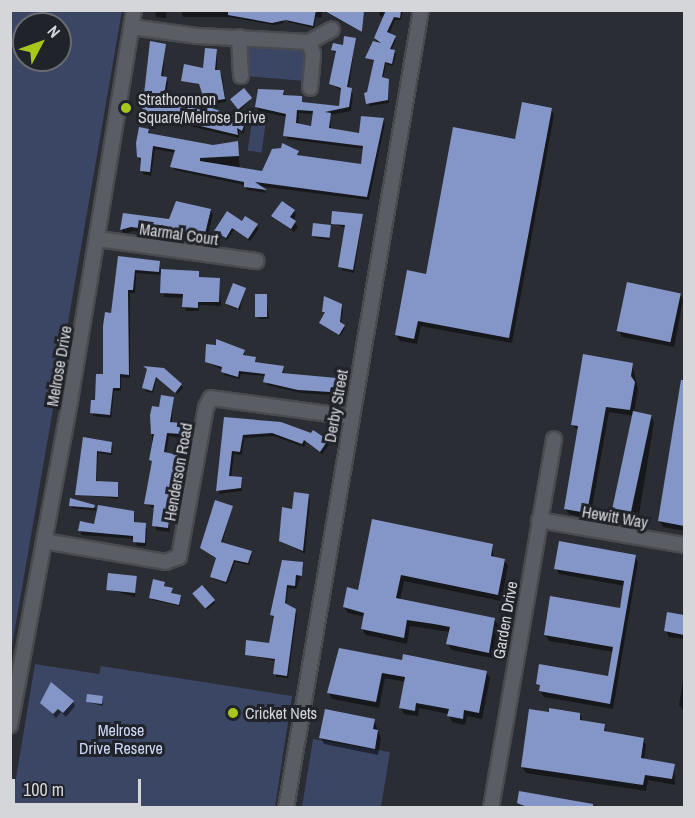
<!DOCTYPE html>
<html>
<head>
<meta charset="utf-8">
<style>
  body { margin:0 }
  #map { position:relative; width:695px; height:818px; overflow:hidden; background:#2b2d34; font-family:"Archivo Narrow",sans-serif }
  div>[style] { position:absolute }
  .green>* { inset:0; background:#3b4564; transform-origin:0 0 }
  .shadow>* { inset:0; background:#0007 }
  .building>* { inset:0; background:#8495c7; transform-origin:0 0 }
  .roads { filter:drop-shadow(2px 0 #4a4b50) drop-shadow(-2px 0 #4a4b50) drop-shadow(0 2px #4a4b50) drop-shadow(0 -2px #4a4b50) }
  .minor>* { height:14px; margin:-7px; padding:0 7px; transform-origin:7px; border-radius:7px; background:#5b5d64 }
  .dots>* { width:16px; height:16px; translate:-50% -50%; box-sizing:border-box; border:3px solid #21232a; border-radius:50% }
  span { translate:-50% -50%; white-space:nowrap; text-align:center; line-height:1.15; -webkit-text-stroke:6px #21232a; paint-order:stroke }
  .poi-label { font-size:16px; color:#d4d6da }
  .left { translate:0 -50%; text-align:left }
  .street-label { font-size:16px; color:#d4d6da }
  .park-label { font-size:16px; color:#cfd9f7 }
  .frame { position:absolute; inset:0; border:12px solid #d4d6da; pointer-events:none }
  .north { position:absolute; left:12px; top:12px; width:60px; height:60px; box-sizing:border-box; background:#21232a; border:2px solid #696b70; border-radius:50%; rotate:49deg; font-size:16px; font-weight:700; line-height:24px; text-align:center; color:#d4d6da }
  .north::after { content:''; display:block; margin:auto; width:21px; height:27px; background:#a9c71b; clip-path:polygon(50% 0,100% 100%,50% 72%,0 100%) }
  .scale { position:absolute; left:12px; top:779px; width:129px; height:27px; box-sizing:border-box; border:3px solid #d4d6da; border-top:0; padding-left:8px; font-size:18px; line-height:21px; white-space:nowrap; color:#d4d6da; -webkit-text-stroke:4px #21232a; paint-order:stroke }
</style>
</head>
<body>
<div id="map">
  <div class="green">
    <i style="clip-path:polygon(evenodd,10px 11px,122px 11px,11px 651px,10px 651px,10px 11px,24px 24px,60px 24px,60px 60px,24px 60px,24px 24px)"></i>
    <i style="left:247px;top:44px;width:60px;height:32px;rotate:5deg"></i>
    <i style="left:252px;top:120px;width:14px;height:31px;rotate:8deg"></i>
    <i style="clip-path:polygon(35px 664px,99px 674px,101px 666px,292px 696px,275px 807px,11px 808px)"></i>
    <i style="clip-path:polygon(313px 739px,390px 752px,381px 807px,302px 807px)"></i>
  </div>
  <div class="shadow">
    <i style="clip-path:polygon(155px 10px,167px 10px,166px 18px,156px 17px)"></i>
    <i style="clip-path:polygon(181px 10px,281px 10px,284px 23px,274px 25px,228px 17px,183px 17px)"></i>
    <i style="clip-path:polygon(289px 10px,345px 10px,363px 12px,363px 33px,323px 11px,321px 18px,316px 17px,314px 28px,288px 22px)"></i>
    <i style="clip-path:polygon(380px 10px,403px 10px,401px 20px,395px 20px,389px 34px,396px 39px,391px 51px,396px 54px,393px 66px,386px 64px,383px 79px,389px 83px,389px 103px,369px 106px,375px 62px,367px 57px,378px 44px,375px 38px,384px 18px,379px 15px)"></i>
    <i style="clip-path:polygon(evenodd,355px 39px,349px 89px,353px 94px,351px 111px,330px 115px,331px 130px,361px 134px,383px 119px,385px 123px,369px 200px,258px 186px,267px 193px,247px 190px,245px 185px,174px 170px,176px 153px,155px 149px,151px 176px,143px 174px,139px 157px,148px 130px,151px 134px,213px 146px,237px 142px,240px 169px,263px 172px,298px 152px,300px 157px,362px 166px,364px 149px,287px 139px,287px 117px,259px 111px,257px 107px,283px 91px,285px 95px,301px 97px,303px 104px,340px 108px,342px 91px,331px 84px,337px 54px,333px 50px,355px 39px,299px 113px,314px 114px,312px 127px,298px 125px,299px 113px)"></i>
    <i style="clip-path:polygon(165px 45px,163px 78px,168px 82px,165px 104px,245px 122px,244px 134px,239px 131px,239px 138px,145px 115px,143px 111px)"></i>
    <i style="clip-path:polygon(217px 51px,217px 72px,222px 75px,226px 102px,208px 105px,202px 86px,183px 80px,204px 69px)"></i>
    <i style="clip-path:polygon(251px 99px,240px 111px,233px 102px)"></i>
    <i style="clip-path:polygon(551px 109px,554px 115px,512px 343px,421px 326px,417px 344px,400px 341px,396px 335px,428px 276px,516px 140px)"></i>
    <i style="clip-path:polygon(210px 210px,213px 215px,206px 241px,163px 228px,162px 235px,134px 231px,124px 234px,122px 230px,124px 215px,170px 221px)"></i>
    <i style="clip-path:polygon(294px 211px,296px 215px,293px 221px,298px 227px,294px 232px,273px 216px)"></i>
    <i style="clip-path:polygon(363px 215px,354px 273px,342px 270px,346px 228px,333px 223px)"></i>
    <i style="clip-path:polygon(242px 223px,259px 228px,250px 241px,234px 230px,227px 240px,216px 231px)"></i>
    <i style="clip-path:polygon(330px 226px,330px 240px,315px 238px,313px 235px)"></i>
    <i style="clip-path:polygon(119px 258px,159px 262px,161px 271px,198px 272px,200px 279px,219px 279px,221px 306px,199px 305px,199px 311px,186px 311px,184px 298px,164px 297px,163px 275px,136px 273px,135px 293px,130px 293px,130px 378px,121px 377px,121px 391px,114px 391px,111px 418px,93px 416px,104px 376px)"></i>
    <i style="clip-path:polygon(245px 289px,240px 310px,229px 306px,227px 303px)"></i>
    <i style="clip-path:polygon(680px 294px,683px 300px,674px 347px,622px 337px,619px 331px)"></i>
    <i style="clip-path:polygon(266px 295px,269px 319px,260px 319px,258px 317px)"></i>
    <i style="clip-path:polygon(325px 298px,343px 308px,341px 324px,345px 328px,340px 336px,320px 323px,325px 315px)"></i>
    <i style="clip-path:polygon(217px 341px,244px 351px,245px 357px,255px 358px,256px 364px,283px 368px,284px 375px,336px 379px,337px 391px,332px 390px,331px 395px,301px 393px,267px 385px,266px 376px,241px 374px,239px 379px,224px 375px,223px 370px,206px 362px)"></i>
    <i style="clip-path:polygon(632px 364px,638px 389px,634px 413px,651px 416px,654px 422px,637px 527px,620px 524px,617px 518px,634px 416px,609px 412px,590px 519px,569px 514px,565px 508px,579px 431px,572px 425px)"></i>
    <i style="clip-path:polygon(148px 370px,181px 385px,183px 388px,177px 394px,157px 377px,153px 393px,145px 391px)"></i>
    <i style="clip-path:polygon(683px 378px,684px 378px,684px 531px,663px 527px,659px 521px)"></i>
    <i style="clip-path:polygon(173px 399px,172px 423px,182px 429px,181px 438px,169px 436px,166px 454px,180px 461px,168px 513px,170px 532px,156px 530px,155px 509px,145px 503px,153px 465px,152px 433px,160px 409px)"></i>
    <i style="clip-path:polygon(225px 419px,327px 441px,329px 445px,322px 454px,306px 442px,304px 447px,274px 436px,244px 438px,242px 455px,234px 454px,231px 478px,241px 479px,242px 491px,219px 494px)"></i>
    <i style="clip-path:polygon(84px 439px,113px 446px,112px 455px,98px 453px,97px 483px,118px 484px,118px 499px,77px 494px)"></i>
    <i style="clip-path:polygon(308px 496px,310px 499px,305px 554px,281px 540px,293px 511px)"></i>
    <i style="clip-path:polygon(71px 506px,94px 506px,97px 511px,72px 508px)"></i>
    <i style="clip-path:polygon(232px 507px,222px 544px,252px 555px,249px 565px,235px 562px,227px 584px,213px 579px,217px 559px,201px 548px)"></i>
    <i style="clip-path:polygon(134px 512px,135px 524px,147px 528px,146px 546px,137px 546px,135px 539px,82px 535px,80px 531px)"></i>
    <i style="clip-path:polygon(374px 520px,492px 545px,494px 558px,504px 560px,508px 566px,501px 601px,404px 581px,400px 600px,494px 619px,498px 625px,492px 658px,452px 650px,448px 644px,450px 632px,410px 626px,407px 644px,366px 635px,362px 629px,365px 617px,348px 613px,344px 607px,359px 592px)"></i>
    <i style="clip-path:polygon(635px 556px,638px 562px,613px 709px,544px 697px,540px 691px,609px 678px,614px 652px,549px 641px,545px 635px,621px 610px,625px 586px,559px 574px,556px 568px)"></i>
    <i style="clip-path:polygon(284px 562px,304px 567px,296px 589px,288px 588px,286px 606px,297px 613px,288px 678px,276px 677px,276px 661px,246px 655px,270px 644px,275px 619px,271px 615px)"></i>
    <i style="clip-path:polygon(136px 578px,135px 597px,108px 589px)"></i>
    <i style="clip-path:polygon(164px 583px,172px 595px,180px 596px,180px 606px,152px 600px)"></i>
    <i style="clip-path:polygon(196px 597px,214px 600px,215px 603px,207px 610px)"></i>
    <i style="clip-path:polygon(668px 614px,684px 617px,684px 639px,669px 637px,666px 631px)"></i>
    <i style="clip-path:polygon(403px 662px,486px 672px,490px 678px,482px 719px,467px 716px,465px 725px,452px 722px,449px 714px,419px 708px,418px 716px,404px 714px,401px 708px,406px 682px,385px 678px,379px 708px,332px 699px,329px 693px)"></i>
    <i style="clip-path:polygon(684px 675px,684px 711px,679px 705px)"></i>
    <i style="clip-path:polygon(102px 697px,103px 706px,87px 702px)"></i>
    <i style="clip-path:polygon(73px 702px,75px 706px,66px 717px,61px 712px,56px 718px,42px 703px)"></i>
    <i style="clip-path:polygon(580px 714px,583px 721px,604px 725px,607px 733px,643px 739px,646px 745px,644px 760px,674px 765px,675px 785px,648px 780px,646px 791px,526px 773px,522px 767px)"></i>
    <i style="clip-path:polygon(374px 721px,381px 738px,378px 755px,324px 744px,321px 738px)"></i>
    <i style="clip-path:polygon(521px 793px,606px 808px,522px 808px)"></i>
  </div>
  <div class="building">
    <i style="clip-path:polygon(228px 10px,316px 10px,313px 26px,286px 20px,272px 23px,228px 15px)"></i>
    <i style="clip-path:polygon(323px 10px,364px 10px,362px 32px)"></i>
    <i style="clip-path:polygon(386px 10px,401px 10px,400px 18px,394px 17px,387px 32px,396px 36px,390px 49px,395px 50px,392px 64px,385px 62px,382px 77px,389px 79px,388px 100px,366px 104px,364px 93px,367px 92px,374px 60px,365px 58px,373px 41px,381px 43px,374px 38px)"></i>
    <i style="clip-path:polygon(evenodd,344px 36px,356px 38px,347px 87px,352px 88px,349px 107px,325px 112px,331px 113px,329px 128px,359px 133px,361px 116px,384px 118px,367px 197px,255px 182px,267px 190px,244px 187px,244px 182px,170px 167px,175px 150px,153px 146px,150px 172px,140px 171px,141px 158px,137px 157px,136px 143px,139px 127px,149px 129px,148px 133px,213px 145px,238px 141px,239px 156px,200px 158px,200px 161px,262px 171px,272px 149px,281px 148px,282px 143px,299px 151px,297px 155px,361px 164px,363px 146px,283px 136px,286px 114px,255px 107px,258px 89px,284px 90px,283px 95px,302px 96px,302px 102px,339px 106px,341px 88px,329px 84px,336px 51px,331px 50px,333px 43px,343px 45px,344px 36px,297px 110px,313px 111px,311px 126px,296px 123px,297px 110px)"></i>
    <i style="clip-path:polygon(150px 41px,166px 44px,161px 76px,167px 77px,163px 102px,207px 111px,206px 106px,246px 120px,242px 131px,237px 128px,238px 135px,142px 112px)"></i>
    <i style="clip-path:polygon(205px 48px,217px 49px,215px 70px,220px 70px,225px 99px,205px 102px,199px 84px,181px 81px,184px 64px,203px 68px)"></i>
    <i style="left:244px;top:88px;width:13px;height:18px;rotate:51deg"></i>
    <i style="clip-path:polygon(522px 102px,552px 108px,509px 338px,418px 321px,414px 339px,395px 335px,407px 270px,426px 274px,453px 127px,515px 139px)"></i>
    <i style="clip-path:polygon(176px 201px,211px 209px,204px 238px,161px 225px,160px 231px,131px 227px,120px 230px,123px 213px,169px 219px)"></i>
    <i style="clip-path:polygon(282px 201px,295px 210px,290px 217px,296px 221px,291px 229px,271px 216px)"></i>
    <i style="clip-path:polygon(227px 211px,242px 221px,245px 216px,258px 224px,248px 239px,232px 228px,226px 238px,214px 231px)"></i>
    <i style="clip-path:polygon(332px 211px,363px 214px,353px 270px,338px 267px,345px 225px,331px 224px)"></i>
    <i style="left:313px;top:223px;width:18px;height:13px;rotate:6deg"></i>
    <i style="clip-path:polygon(118px 256px,160px 261px,159px 272px,135px 270px,133px 290px,128px 290px,129px 375px,120px 374px,120px 388px,113px 388px,110px 415px,90px 413px,91px 400px,95px 400px,96px 374px,103px 374px,103px 326px,105px 312px,111px 313px)"></i>
    <i style="clip-path:polygon(161px 269px,199px 271px,199px 277px,220px 278px,219px 302px,198px 302px,198px 308px,182px 307px,183px 294px,160px 293px)"></i>
    <i style="left:627px;top:282px;width:55px;height:50px;rotate:12deg"></i>
    <i style="left:233px;top:283px;width:14px;height:22px;rotate:21deg"></i>
    <i style="left:255px;top:294px;width:12px;height:23px"></i>
    <i style="clip-path:polygon(324px 296px,342px 304px,340px 322px,345px 325px,339px 335px,319px 323px,325px 312px,322px 312px)"></i>
    <i style="clip-path:polygon(216px 339px,245px 350px,243px 355px,256px 357px,255px 362px,284px 366px,282px 373px,337px 378px,336px 388px,331px 387px,330px 392px,298px 390px,263px 382px,265px 374px,239px 371px,238px 377px,221px 372px,222px 367px,205px 362px,206px 344px,216px 345px)"></i>
    <i style="clip-path:polygon(583px 354px,633px 363px,631px 376px,635px 382px,630px 410px,606px 407px,587px 513px,564px 509px,578px 426px,571px 425px)"></i>
    <i style="clip-path:polygon(143px 366px,164px 368px,182px 384px,175px 393px,156px 377px,152px 391px,142px 388px,147px 369px)"></i>
    <i style="clip-path:polygon(681px 380px,684px 380px,684px 526px,658px 521px)"></i>
    <i style="clip-path:polygon(161px 395px,174px 397px,170px 422px,181px 423px,180px 434px,167px 433px,164px 452px,178px 455px,166px 512px,170px 512px,168px 528px,152px 526px,154px 505px,144px 504px,152px 461px,149px 460px,154px 434px,151px 434px,150px 415px,152px 406px,159px 407px)"></i>
    <i style="left:633px;top:411px;width:19px;height:109px;rotate:12deg"></i>
    <i style="clip-path:polygon(224px 417px,281px 422px,311px 433px,313px 430px,328px 440px,320px 452px,304px 440px,302px 444px,272px 433px,243px 435px,240px 452px,232px 451px,229px 476px,242px 477px,241px 488px,216px 491px)"></i>
    <i style="clip-path:polygon(83px 437px,112px 442px,111px 453px,97px 451px,96px 481px,118px 482px,118px 497px,75px 495px)"></i>
    <i style="clip-path:polygon(294px 492px,309px 494px,303px 551px,279px 541px,282px 507px,292px 509px)"></i>
    <i style="clip-path:polygon(70px 498px,95px 505px,94px 508px,69px 506px)"></i>
    <i style="clip-path:polygon(215px 500px,233px 506px,221px 542px,252px 551px,248px 563px,234px 560px,226px 582px,210px 577px,216px 558px,200px 548px)"></i>
    <i style="clip-path:polygon(98px 505px,134px 511px,134px 522px,146px 523px,145px 543px,133px 542px,133px 536px,78px 531px,80px 521px,94px 524px)"></i>
    <i style="clip-path:polygon(372px 519px,493px 544px,491px 556px,505px 559px,498px 595px,401px 575px,396px 598px,495px 618px,489px 653px,446px 644px,450px 627px,434px 624px,407px 620px,404px 638px,361px 629px,364px 613px,343px 607px,347px 587px,358px 590px)"></i>
    <i style="clip-path:polygon(559px 541px,636px 555px,610px 704px,539px 691px,540px 685px,536px 684px,539px 664px,608px 676px,613px 647px,544px 635px,550px 596px,620px 608px,624px 581px,554px 569px)"></i>
    <i style="clip-path:polygon(282px 560px,303px 562px,302px 576px,296px 575px,295px 586px,287px 585px,285px 603px,296px 609px,287px 676px,273px 674px,275px 659px,245px 655px,246px 640px,269px 643px,274px 616px,270px 615px)"></i>
    <i style="left:108px;top:573px;width:29px;height:17px;rotate:6deg"></i>
    <i style="clip-path:polygon(153px 579px,165px 582px,164px 586px,173px 588px,171px 593px,181px 595px,179px 605px,149px 598px)"></i>
    <i style="left:202px;top:585px;width:20px;height:13px;rotate:49deg"></i>
    <i style="clip-path:polygon(667px 612px,684px 615px,684px 635px,664px 631px)"></i>
    <i style="clip-path:polygon(339px 648px,402px 660px,403px 654px,487px 671px,479px 713px,464px 710px,463px 719px,447px 716px,449px 709px,416px 703px,415px 711px,399px 708px,405px 677px,382px 673px,376px 702px,327px 693px)"></i>
    <i style="clip-path:polygon(51px 682px,74px 701px,63px 713px,58px 709px,53px 714px,40px 703px)"></i>
    <i style="left:87px;top:694px;width:16px;height:8px;rotate:7deg"></i>
    <i style="clip-path:polygon(549px 708px,580px 713px,580px 720px,605px 724px,604px 731px,644px 738px,641px 758px,675px 764px,672px 779px,645px 775px,643px 785px,521px 767px,529px 709px,549px 712px)"></i>
    <i style="clip-path:polygon(325px 709px,375px 719px,373px 729px,378px 730px,375px 749px,319px 738px)"></i>
    <i style="clip-path:polygon(519px 791px,593px 804px,593px 807px,527px 807px,517px 803px)"></i>
  </div>
  <div class="roads">
    <div class="minor">
      <i style="left:131px;top:27px;width:68px;rotate:7.7deg"></i>
      <i style="left:198px;top:36px;width:111px;rotate:3.1deg"></i>
      <i style="left:309px;top:42px;width:26px;rotate:-29deg"></i>
      <i style="left:239px;top:37px;width:39px;rotate:87deg"></i>
      <i style="left:309px;top:42px;width:13px;rotate:72deg"></i>
      <i style="left:313px;top:54px;width:34px;rotate:95deg"></i>
      <i style="left:98px;top:239px;width:160px;rotate:7.9deg"></i>
      <i style="left:539px;top:520px;width:147px;rotate:9.8deg"></i>
      <i style="left:44px;top:541px;width:123px;rotate:9.8deg"></i>
      <i style="left:165px;top:562px;width:15px;rotate:-20deg"></i>
      <i style="left:179px;top:557px;width:152px;rotate:-79.8deg"></i>
      <i style="left:206px;top:407px;width:10px;rotate:-61deg"></i>
      <i style="left:211px;top:398px;width:141px;rotate:7.7deg"></i>
      <i style="left:10px;top:725px;width:330px;rotate:-79.5deg"></i>
      <i style="left:70px;top:401px;width:396px;rotate:-80.7deg"></i>
      <i style="left:286px;top:808px;width:809px;rotate:-80.4deg"></i>
      <i style="left:491px;top:808px;width:374px;rotate:-80.3deg"></i>
    </div>
  </div>
  <div class="dots">
    <i style="left:126px;top:108px;background:#a9c71b"></i>
    <i style="left:233px;top:713px;background:#a9c71b"></i>
  </div>
  <div class="poi-label">
    <span class="left" style="left:138px;top:108px">Strathconnon<br>Square/Melrose Drive</span>
    <span class="left" style="left:245px;top:713px">Cricket Nets</span>
  </div>
  <div class="street-label">
    <span style="left:179px;top:234px;rotate:8deg">Marmal Court</span>
    <span style="left:59px;top:366px;rotate:-80deg">Melrose Drive</span>
    <span style="left:336px;top:406px;rotate:-80deg">Derby Street</span>
    <span style="left:178px;top:472px;rotate:-80deg">Henderson Road</span>
    <span style="left:615px;top:517px;rotate:10deg">Hewitt Way</span>
    <span style="left:505px;top:620px;rotate:-80deg">Garden Drive</span>
  </div>
  <div class="park-label">
    <span style="left:121px;top:739px">Melrose<br>Drive Reserve</span>
  </div>
  <div class="frame"></div>
  <div class="north">N</div>
  <div class="scale">100 m</div>
</div>
</body>
</html>
